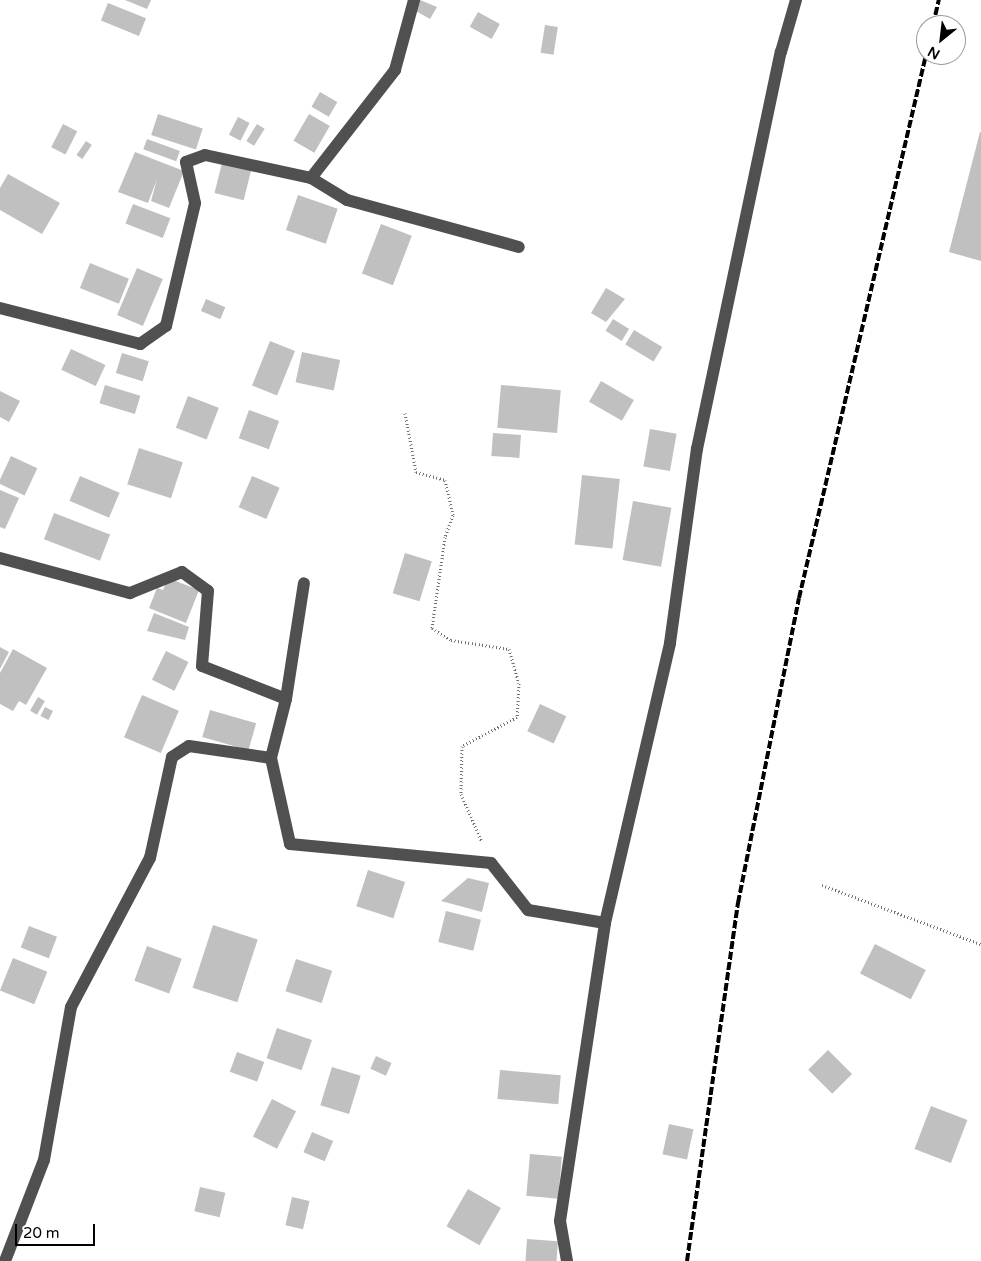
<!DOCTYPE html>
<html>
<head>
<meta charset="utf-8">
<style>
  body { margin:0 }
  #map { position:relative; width:981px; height:1261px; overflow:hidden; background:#fff; font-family:"Varela Round",sans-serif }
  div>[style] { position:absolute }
  .building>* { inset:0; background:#c0c0c0; transform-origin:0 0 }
  .path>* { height:3px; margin-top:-1.5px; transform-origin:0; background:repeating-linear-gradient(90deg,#727272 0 1px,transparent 0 3.5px) }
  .minor>* { height:12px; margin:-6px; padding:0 6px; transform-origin:6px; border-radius:6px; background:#505050 }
  .rail>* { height:4px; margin-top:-2px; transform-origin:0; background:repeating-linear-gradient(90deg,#000 0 8px,transparent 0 10.5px) }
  span { translate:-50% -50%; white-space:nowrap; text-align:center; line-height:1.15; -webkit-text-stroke:4px #fff; paint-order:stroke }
  .north { position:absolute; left:916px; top:15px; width:50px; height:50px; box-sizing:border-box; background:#fff; border:1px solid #999; border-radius:50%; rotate:209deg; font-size:14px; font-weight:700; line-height:20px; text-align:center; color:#000 }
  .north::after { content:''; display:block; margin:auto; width:18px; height:22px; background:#000; clip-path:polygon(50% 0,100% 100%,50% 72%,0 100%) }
  .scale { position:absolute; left:15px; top:1224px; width:80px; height:22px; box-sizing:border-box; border:2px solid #000; border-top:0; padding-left:6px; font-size:15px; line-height:18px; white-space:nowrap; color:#000; -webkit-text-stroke:4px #fff; paint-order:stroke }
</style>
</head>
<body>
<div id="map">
  <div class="building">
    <i style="clip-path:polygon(125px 0,151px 0,147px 9px)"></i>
    <i style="clip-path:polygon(420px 0,437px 7px,430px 19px,414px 10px)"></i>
    <i style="left:108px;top:3px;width:41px;height:19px;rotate:22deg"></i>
    <i style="left:478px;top:12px;width:25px;height:17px;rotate:29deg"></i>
    <i style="left:545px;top:25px;width:13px;height:28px;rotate:9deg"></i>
    <i style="left:320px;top:92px;width:20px;height:17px;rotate:30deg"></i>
    <i style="left:158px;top:114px;width:47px;height:22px;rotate:18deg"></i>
    <i style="left:309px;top:114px;width:24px;height:31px;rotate:30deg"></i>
    <i style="left:238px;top:117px;width:13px;height:20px;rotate:27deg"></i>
    <i style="left:63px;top:124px;width:16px;height:26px;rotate:27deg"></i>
    <i style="left:257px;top:124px;width:9px;height:20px;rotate:32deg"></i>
    <i style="clip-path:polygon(980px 132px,981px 132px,981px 261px,949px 252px)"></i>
    <i style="left:147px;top:139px;width:35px;height:11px;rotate:20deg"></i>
    <i style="left:86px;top:141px;width:7px;height:17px;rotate:34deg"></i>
    <i style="clip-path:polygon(135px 152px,184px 171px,169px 208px,151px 201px,157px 179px,148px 203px,118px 192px)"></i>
    <i style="left:223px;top:159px;width:30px;height:35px;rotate:14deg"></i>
    <i style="clip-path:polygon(8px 174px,60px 203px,42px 234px,0 210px,0 188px)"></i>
    <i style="left:298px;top:195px;width:42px;height:37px;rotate:19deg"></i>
    <i style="left:133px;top:204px;width:40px;height:21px;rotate:21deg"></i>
    <i style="left:381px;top:224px;width:33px;height:53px;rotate:21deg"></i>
    <i style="left:90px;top:263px;width:42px;height:27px;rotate:22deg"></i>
    <i style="left:137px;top:268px;width:28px;height:51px;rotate:23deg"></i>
    <i style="clip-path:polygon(606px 288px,625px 299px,606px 322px,591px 313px)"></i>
    <i style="left:206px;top:299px;width:21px;height:13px;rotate:23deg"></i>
    <i style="left:613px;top:319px;width:19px;height:14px;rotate:32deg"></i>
    <i style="left:634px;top:330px;width:33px;height:17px;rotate:31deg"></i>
    <i style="left:270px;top:341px;width:27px;height:48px;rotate:22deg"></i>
    <i style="left:71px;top:349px;width:38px;height:23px;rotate:25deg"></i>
    <i style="left:302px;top:352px;width:39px;height:31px;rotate:12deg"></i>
    <i style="left:122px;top:353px;width:28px;height:21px;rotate:17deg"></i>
    <i style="left:601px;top:381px;width:38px;height:24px;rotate:30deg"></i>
    <i style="left:105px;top:385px;width:37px;height:19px;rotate:17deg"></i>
    <i style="left:501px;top:385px;width:60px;height:43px;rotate:5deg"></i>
    <i style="clip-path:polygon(0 391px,20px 401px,9px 422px,0 417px)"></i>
    <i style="left:188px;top:396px;width:33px;height:34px;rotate:21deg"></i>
    <i style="left:249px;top:410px;width:32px;height:30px;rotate:20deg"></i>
    <i style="left:650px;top:429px;width:27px;height:38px;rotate:10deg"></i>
    <i style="left:493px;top:433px;width:28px;height:23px;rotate:4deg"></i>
    <i style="left:139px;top:448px;width:46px;height:38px;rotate:18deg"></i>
    <i style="left:11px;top:456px;width:29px;height:30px;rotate:25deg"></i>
    <i style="left:582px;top:475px;width:38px;height:70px;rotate:6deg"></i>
    <i style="left:80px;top:476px;width:43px;height:27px;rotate:23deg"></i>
    <i style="left:252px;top:476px;width:30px;height:34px;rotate:23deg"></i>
    <i style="clip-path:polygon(0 490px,19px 498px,5px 529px,0 527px)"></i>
    <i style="left:633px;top:501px;width:39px;height:60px;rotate:10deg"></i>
    <i style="left:54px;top:513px;width:60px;height:28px;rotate:21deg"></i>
    <i style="left:405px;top:553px;width:28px;height:42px;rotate:17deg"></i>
    <i style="clip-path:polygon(168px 578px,199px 590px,186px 623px,149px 608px,157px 588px,163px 590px)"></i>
    <i style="clip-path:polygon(154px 613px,189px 627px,185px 640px,147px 631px)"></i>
    <i style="clip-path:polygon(0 647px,9px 652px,0 669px)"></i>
    <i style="clip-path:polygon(13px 649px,47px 668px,26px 705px,19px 701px,13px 711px,0 704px,0 673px)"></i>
    <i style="left:166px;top:651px;width:25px;height:32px;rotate:26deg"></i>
    <i style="left:142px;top:695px;width:40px;height:46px;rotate:23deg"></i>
    <i style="left:38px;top:697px;width:8px;height:16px;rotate:30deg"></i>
    <i style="left:540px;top:704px;width:29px;height:30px;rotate:25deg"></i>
    <i style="left:45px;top:707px;width:9px;height:10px;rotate:27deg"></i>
    <i style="left:210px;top:710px;width:48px;height:28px;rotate:16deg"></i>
    <i style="left:368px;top:870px;width:39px;height:38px;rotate:18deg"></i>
    <i style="clip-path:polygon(468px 878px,489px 883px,482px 912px,441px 901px)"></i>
    <i style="left:446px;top:911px;width:36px;height:32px;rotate:14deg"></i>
    <i style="left:213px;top:925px;width:47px;height:66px;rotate:18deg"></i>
    <i style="left:29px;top:926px;width:30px;height:23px;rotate:21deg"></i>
    <i style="left:875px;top:944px;width:57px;height:33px;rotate:27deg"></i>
    <i style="left:147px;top:946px;width:37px;height:37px;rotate:20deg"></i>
    <i style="left:13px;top:958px;width:37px;height:35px;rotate:22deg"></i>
    <i style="left:296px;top:959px;width:38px;height:34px;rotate:18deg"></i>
    <i style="left:277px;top:1028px;width:37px;height:32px;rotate:19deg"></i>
    <i style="left:828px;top:1050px;width:34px;height:28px;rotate:45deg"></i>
    <i style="left:237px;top:1052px;width:29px;height:21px;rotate:20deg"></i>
    <i style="left:376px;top:1056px;width:17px;height:14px;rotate:24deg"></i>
    <i style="left:332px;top:1067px;width:30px;height:40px;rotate:17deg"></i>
    <i style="left:500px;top:1070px;width:61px;height:29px;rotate:5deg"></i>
    <i style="left:272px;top:1099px;width:27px;height:42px;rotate:27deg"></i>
    <i style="left:931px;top:1106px;width:39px;height:46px;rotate:21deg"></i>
    <i style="left:669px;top:1124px;width:25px;height:31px;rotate:12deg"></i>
    <i style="left:312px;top:1132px;width:23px;height:22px;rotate:23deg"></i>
    <i style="left:530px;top:1154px;width:32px;height:42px;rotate:5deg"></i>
    <i style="left:200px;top:1187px;width:26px;height:25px;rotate:13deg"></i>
    <i style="left:468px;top:1189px;width:38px;height:43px;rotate:30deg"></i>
    <i style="left:292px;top:1197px;width:18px;height:29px;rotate:13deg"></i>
    <i style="left:527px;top:1239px;width:31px;height:22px;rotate:4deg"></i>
  </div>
  <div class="path">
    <i style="left:405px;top:413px;width:60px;rotate:79.4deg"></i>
    <i style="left:416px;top:472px;width:30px;rotate:15deg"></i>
    <i style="left:445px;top:480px;width:36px;rotate:77deg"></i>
    <i style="left:453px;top:515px;width:23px;rotate:110deg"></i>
    <i style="left:445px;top:537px;width:92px;rotate:98.1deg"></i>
    <i style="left:432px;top:628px;width:22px;rotate:32deg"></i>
    <i style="left:451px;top:640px;width:59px;rotate:8.8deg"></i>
    <i style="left:509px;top:649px;width:35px;rotate:74deg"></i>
    <i style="left:519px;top:683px;width:34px;rotate:93deg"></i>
    <i style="left:517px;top:717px;width:62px;rotate:152.2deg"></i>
    <i style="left:462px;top:746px;width:48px;rotate:91.2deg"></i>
    <i style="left:461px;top:794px;width:52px;rotate:66.4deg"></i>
    <i style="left:822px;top:885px;width:170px;rotate:20.4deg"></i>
  </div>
  <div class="minor">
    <i style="left:311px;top:178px;width:42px;rotate:31.4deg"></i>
    <i style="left:347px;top:200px;width:178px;rotate:15.3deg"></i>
    <i style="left:0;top:308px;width:145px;rotate:14.4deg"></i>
    <i style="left:140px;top:344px;width:32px;rotate:-35deg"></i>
    <i style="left:166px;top:326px;width:126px;rotate:-76.7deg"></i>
    <i style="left:195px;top:203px;width:42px;rotate:-102.4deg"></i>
    <i style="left:186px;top:162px;width:20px;rotate:-20deg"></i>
    <i style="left:205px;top:155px;width:108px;rotate:12.2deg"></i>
    <i style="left:311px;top:178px;width:137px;rotate:-52.1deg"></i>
    <i style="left:395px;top:70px;width:73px;rotate:-74.8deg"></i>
    <i style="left:0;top:558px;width:135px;rotate:15.1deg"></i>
    <i style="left:130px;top:593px;width:56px;rotate:-22deg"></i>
    <i style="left:182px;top:572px;width:32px;rotate:36deg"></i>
    <i style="left:208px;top:591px;width:75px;rotate:94.6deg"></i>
    <i style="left:202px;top:666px;width:90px;rotate:21.4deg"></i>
    <i style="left:286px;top:699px;width:61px;rotate:104.3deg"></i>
    <i style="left:286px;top:699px;width:117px;rotate:-81.2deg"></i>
    <i style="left:5px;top:1261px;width:108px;rotate:-68.9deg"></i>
    <i style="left:44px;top:1160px;width:155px;rotate:-80deg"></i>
    <i style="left:71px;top:1007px;width:169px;rotate:-62.1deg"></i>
    <i style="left:150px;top:858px;width:103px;rotate:-77.7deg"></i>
    <i style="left:172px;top:757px;width:20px;rotate:-33deg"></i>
    <i style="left:189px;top:746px;width:83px;rotate:8.3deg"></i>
    <i style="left:271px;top:758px;width:88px;rotate:77.5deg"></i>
    <i style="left:290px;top:844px;width:202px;rotate:5.4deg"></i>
    <i style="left:491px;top:863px;width:60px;rotate:51.8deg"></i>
    <i style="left:528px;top:910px;width:78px;rotate:9.6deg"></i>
    <i style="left:567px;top:1261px;width:41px;rotate:-99.9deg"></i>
    <i style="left:560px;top:1221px;width:301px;rotate:-81.4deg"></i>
    <i style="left:605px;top:923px;width:287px;rotate:-76.9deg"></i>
    <i style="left:670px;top:643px;width:196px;rotate:-82.1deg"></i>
    <i style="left:697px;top:449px;width:406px;rotate:-78.1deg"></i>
    <i style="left:781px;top:52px;width:54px;rotate:-73.9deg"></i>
  </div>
  <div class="rail">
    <i style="left:933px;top:25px;width:26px;rotate:-77deg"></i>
    <i style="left:687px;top:1261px;width:362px;rotate:-81.9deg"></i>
    <i style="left:738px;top:903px;width:311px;rotate:-78.7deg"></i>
    <i style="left:799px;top:598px;width:558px;rotate:-76.84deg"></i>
  </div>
  <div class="north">N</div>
  <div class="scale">20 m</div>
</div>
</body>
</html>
